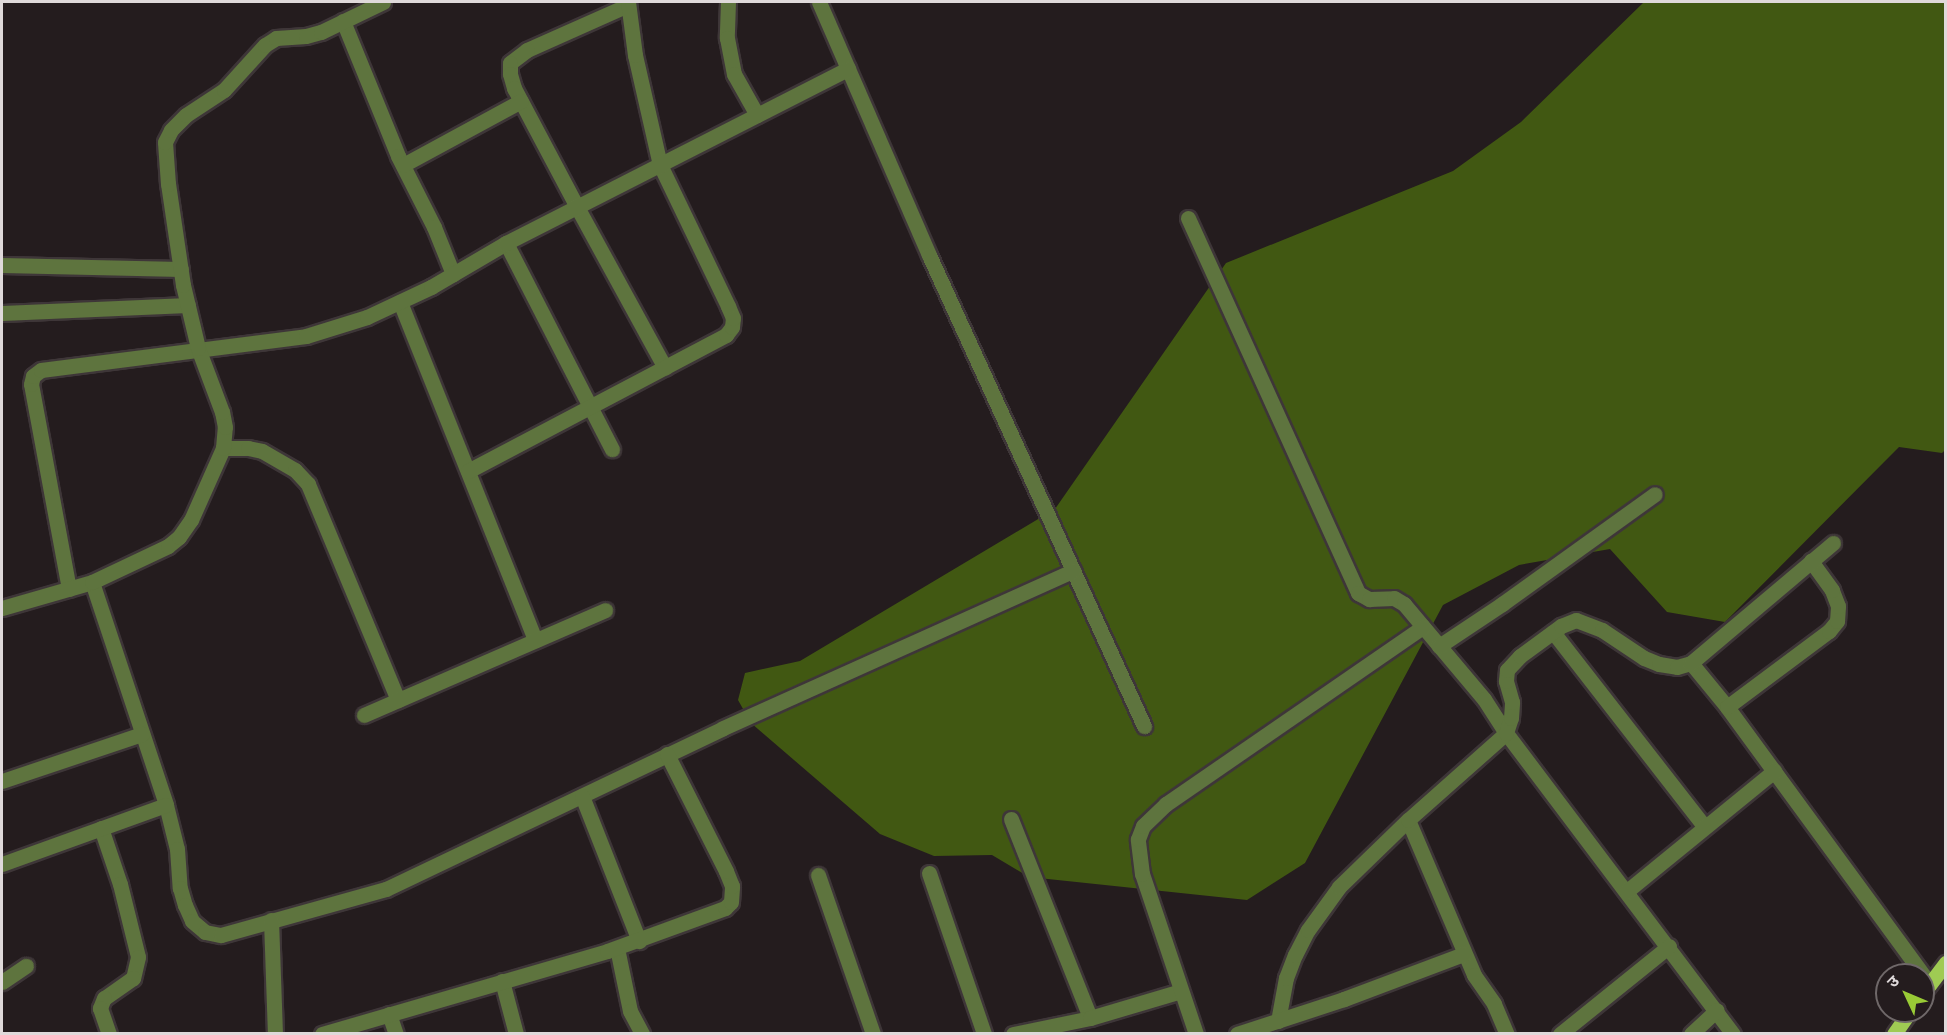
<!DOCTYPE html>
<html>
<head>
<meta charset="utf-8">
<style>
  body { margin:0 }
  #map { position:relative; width:1947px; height:1035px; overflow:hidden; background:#241c1e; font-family:Roboto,"Noto Sans Devanagari",sans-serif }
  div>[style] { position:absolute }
  .water>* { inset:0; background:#415812 }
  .roads { filter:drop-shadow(2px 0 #3e3638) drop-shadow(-2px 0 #3e3638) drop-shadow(0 2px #3e3638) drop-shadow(0 -2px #3e3638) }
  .minor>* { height:15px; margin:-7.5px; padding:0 7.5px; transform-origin:7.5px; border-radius:7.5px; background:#5e743e }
  .major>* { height:15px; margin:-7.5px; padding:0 7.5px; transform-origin:7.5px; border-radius:7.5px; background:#9fcb53 }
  span { translate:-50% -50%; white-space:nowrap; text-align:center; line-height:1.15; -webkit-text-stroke:4.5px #241c1e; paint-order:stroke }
  .frame { position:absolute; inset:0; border:3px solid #dfd9da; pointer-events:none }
  .north { position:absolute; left:1875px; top:963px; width:60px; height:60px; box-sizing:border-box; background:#241c1e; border:2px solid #6f6869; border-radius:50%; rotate:314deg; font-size:16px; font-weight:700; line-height:24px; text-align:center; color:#dfd9da }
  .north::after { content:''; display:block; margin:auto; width:21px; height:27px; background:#99cb36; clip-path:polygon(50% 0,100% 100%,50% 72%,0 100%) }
</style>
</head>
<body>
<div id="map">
  <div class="water">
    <i style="clip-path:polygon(1644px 2px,1945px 2px,1945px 450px,1942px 453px,1899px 447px,1725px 622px,1667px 612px,1610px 549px,1519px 565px,1443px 605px,1305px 863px,1247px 900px,1029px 877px,992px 855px,934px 856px,880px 834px,751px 723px,738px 700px,745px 673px,800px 661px,1055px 509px,1226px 263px,1453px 171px,1521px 122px)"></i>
  </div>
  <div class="roads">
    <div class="minor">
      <i style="left:728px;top:2px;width:36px;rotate:92deg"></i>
      <i style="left:727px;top:38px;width:37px;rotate:79deg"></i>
      <i style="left:734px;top:74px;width:47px;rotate:60.7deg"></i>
      <i style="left:819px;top:2px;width:276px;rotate:66.5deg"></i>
      <i style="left:929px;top:255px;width:518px;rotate:65.46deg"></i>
      <i style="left:628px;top:5px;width:111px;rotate:156deg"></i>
      <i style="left:527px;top:50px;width:21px;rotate:143deg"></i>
      <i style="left:510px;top:63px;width:11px;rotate:90deg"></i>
      <i style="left:510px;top:74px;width:15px;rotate:74deg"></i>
      <i style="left:514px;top:88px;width:135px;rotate:62.1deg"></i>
      <i style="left:577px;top:207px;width:183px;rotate:61.3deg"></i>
      <i style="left:343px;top:21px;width:146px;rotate:67.8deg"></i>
      <i style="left:398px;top:156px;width:80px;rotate:63.1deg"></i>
      <i style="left:434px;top:227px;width:51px;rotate:68deg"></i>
      <i style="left:403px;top:165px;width:134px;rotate:-28.5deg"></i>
      <i style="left:1188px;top:218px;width:412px;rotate:65.6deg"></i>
      <i style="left:1358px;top:593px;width:13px;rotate:29deg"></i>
      <i style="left:1369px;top:599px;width:25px;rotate:-2deg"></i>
      <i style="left:1394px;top:598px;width:12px;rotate:31deg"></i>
      <i style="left:1404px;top:604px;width:124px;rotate:49.9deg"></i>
      <i style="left:1484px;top:699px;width:40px;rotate:57.1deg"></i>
      <i style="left:1506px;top:733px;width:377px;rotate:53deg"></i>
      <i style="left:506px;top:243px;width:232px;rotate:62.8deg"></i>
      <i style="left:2px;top:265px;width:179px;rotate:1.3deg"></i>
      <i style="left:400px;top:302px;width:364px;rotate:68.2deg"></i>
      <i style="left:2px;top:313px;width:186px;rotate:-2.5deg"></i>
      <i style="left:223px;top:448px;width:25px"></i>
      <i style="left:248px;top:448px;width:14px;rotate:12deg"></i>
      <i style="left:262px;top:451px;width:38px;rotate:30deg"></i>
      <i style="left:295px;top:470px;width:19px;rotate:47deg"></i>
      <i style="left:308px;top:484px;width:234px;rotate:67.4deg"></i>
      <i style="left:468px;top:471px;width:292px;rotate:-27.8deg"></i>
      <i style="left:726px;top:335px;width:10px;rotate:-53deg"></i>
      <i style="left:732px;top:327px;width:9px;rotate:-84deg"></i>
      <i style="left:733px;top:318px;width:13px;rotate:-113deg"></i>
      <i style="left:728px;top:306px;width:157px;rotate:-115.7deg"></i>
      <i style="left:660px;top:165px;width:113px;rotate:-102.8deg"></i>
      <i style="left:635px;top:55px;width:53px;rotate:-97.5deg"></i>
      <i style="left:92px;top:582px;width:235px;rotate:71.6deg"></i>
      <i style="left:166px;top:805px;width:45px;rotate:76deg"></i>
      <i style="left:177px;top:849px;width:39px;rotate:86deg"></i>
      <i style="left:180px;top:888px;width:18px;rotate:74deg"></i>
      <i style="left:185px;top:905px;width:17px;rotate:66deg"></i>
      <i style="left:192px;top:921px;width:17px;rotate:40deg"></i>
      <i style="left:205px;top:932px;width:16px;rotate:11deg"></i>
      <i style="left:221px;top:935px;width:171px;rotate:-15.6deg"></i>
      <i style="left:386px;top:889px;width:373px;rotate:-25.5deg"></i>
      <i style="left:723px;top:728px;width:384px;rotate:-24.2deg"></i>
      <i style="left:69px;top:589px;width:208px;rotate:-100.5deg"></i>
      <i style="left:31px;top:384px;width:8px;rotate:-76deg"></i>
      <i style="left:33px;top:376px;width:10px;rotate:-37deg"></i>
      <i style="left:41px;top:370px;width:267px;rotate:-7.3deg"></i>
      <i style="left:306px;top:336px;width:64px;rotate:-17.3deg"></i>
      <i style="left:367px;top:317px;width:71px;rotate:-25.1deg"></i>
      <i style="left:431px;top:287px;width:87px;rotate:-30.4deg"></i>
      <i style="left:506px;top:243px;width:384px;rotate:-27deg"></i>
      <i style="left:2px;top:608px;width:94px;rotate:-16.1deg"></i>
      <i style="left:92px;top:582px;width:84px;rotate:-25.3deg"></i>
      <i style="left:168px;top:546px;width:14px;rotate:-39deg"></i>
      <i style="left:179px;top:537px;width:21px;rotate:-55deg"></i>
      <i style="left:191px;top:520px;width:79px;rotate:-66deg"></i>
      <i style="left:223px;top:448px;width:21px;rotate:-85deg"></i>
      <i style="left:225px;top:427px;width:15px;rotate:-101deg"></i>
      <i style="left:222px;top:412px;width:68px;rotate:-110.6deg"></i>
      <i style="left:198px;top:348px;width:65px;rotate:-103.4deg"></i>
      <i style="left:183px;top:285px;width:102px;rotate:-98.4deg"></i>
      <i style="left:168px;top:184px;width:42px;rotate:-94.1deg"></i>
      <i style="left:165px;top:142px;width:13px;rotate:-63deg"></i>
      <i style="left:171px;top:130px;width:21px;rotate:-45deg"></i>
      <i style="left:186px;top:115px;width:45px;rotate:-33.3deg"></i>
      <i style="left:224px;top:90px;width:61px;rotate:-47.7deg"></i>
      <i style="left:265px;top:45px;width:13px;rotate:-32deg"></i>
      <i style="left:276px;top:38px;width:30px;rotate:-4deg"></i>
      <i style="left:306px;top:36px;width:16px;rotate:-15deg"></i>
      <i style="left:321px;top:32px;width:69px;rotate:-25.8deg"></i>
      <i style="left:1553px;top:632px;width:247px;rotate:52.1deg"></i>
      <i style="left:1439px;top:646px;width:76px;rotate:-33.7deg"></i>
      <i style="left:1502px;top:604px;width:188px;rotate:-35.7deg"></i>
      <i style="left:1691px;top:663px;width:57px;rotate:50.7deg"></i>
      <i style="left:1727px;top:707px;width:343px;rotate:53.8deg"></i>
      <i style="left:1727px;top:707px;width:127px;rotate:-36.7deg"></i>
      <i style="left:1829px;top:631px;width:13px;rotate:-51deg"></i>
      <i style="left:1837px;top:621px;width:15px;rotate:-86deg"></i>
      <i style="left:1838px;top:606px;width:17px;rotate:-111deg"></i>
      <i style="left:1832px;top:590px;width:36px;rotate:-126deg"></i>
      <i style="left:364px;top:715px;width:263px;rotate:-23.5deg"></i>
      <i style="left:2px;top:781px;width:148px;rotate:-18.6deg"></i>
      <i style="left:582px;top:796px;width:156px;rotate:68.5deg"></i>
      <i style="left:1011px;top:819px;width:214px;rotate:68.3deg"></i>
      <i style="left:1408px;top:820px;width:168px;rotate:66.9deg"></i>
      <i style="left:1474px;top:975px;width:35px;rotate:55deg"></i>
      <i style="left:1494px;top:1004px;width:33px;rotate:67deg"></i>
      <i style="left:101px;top:828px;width:59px;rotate:71.3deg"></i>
      <i style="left:120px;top:884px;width:75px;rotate:76.1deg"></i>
      <i style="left:138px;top:957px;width:22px;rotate:103deg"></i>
      <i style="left:133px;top:978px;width:35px;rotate:145deg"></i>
      <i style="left:104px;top:998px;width:11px;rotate:112deg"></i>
      <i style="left:100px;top:1008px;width:28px;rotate:71deg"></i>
      <i style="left:2px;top:864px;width:174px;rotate:-19.8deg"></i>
      <i style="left:929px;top:873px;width:170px;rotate:71.1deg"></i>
      <i style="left:818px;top:875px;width:168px;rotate:70.9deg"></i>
      <i style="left:1627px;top:891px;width:190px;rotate:-39.2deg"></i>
      <i style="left:271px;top:920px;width:114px;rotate:88deg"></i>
      <i style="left:617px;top:948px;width:64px;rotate:78.3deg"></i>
      <i style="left:630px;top:1011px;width:26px;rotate:62deg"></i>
      <i style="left:502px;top:981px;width:55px;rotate:75.2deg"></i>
      <i style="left:2px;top:982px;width:29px;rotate:-34deg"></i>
      <i style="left:389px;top:1014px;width:21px;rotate:71deg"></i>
      <i style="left:1278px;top:1021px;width:44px;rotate:-79.5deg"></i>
      <i style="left:1286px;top:978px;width:25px;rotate:-69deg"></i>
      <i style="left:1295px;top:955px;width:28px;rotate:-63deg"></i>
      <i style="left:1308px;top:930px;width:53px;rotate:-54.2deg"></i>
      <i style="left:1339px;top:887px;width:96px;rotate:-44.2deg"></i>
      <i style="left:1408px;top:820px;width:131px;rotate:-41.6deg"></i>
      <i style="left:1506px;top:733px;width:16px;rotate:-72deg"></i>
      <i style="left:1511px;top:718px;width:16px;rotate:-86deg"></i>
      <i style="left:1512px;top:702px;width:22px;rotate:-106deg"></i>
      <i style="left:1506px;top:681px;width:11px;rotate:-85deg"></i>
      <i style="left:1507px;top:670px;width:19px;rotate:-47deg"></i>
      <i style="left:1520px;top:656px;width:51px;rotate:-36.2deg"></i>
      <i style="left:1561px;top:626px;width:16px;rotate:-22deg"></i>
      <i style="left:1576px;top:620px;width:28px;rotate:21deg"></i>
      <i style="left:1602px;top:630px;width:50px;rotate:33.7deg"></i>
      <i style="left:1644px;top:658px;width:16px;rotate:22deg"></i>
      <i style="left:1659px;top:664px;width:18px;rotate:9deg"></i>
      <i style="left:1677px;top:667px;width:15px;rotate:-16deg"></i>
      <i style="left:1691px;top:663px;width:186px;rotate:-40.2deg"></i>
      <i style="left:322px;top:1034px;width:297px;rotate:-16.2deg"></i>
      <i style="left:607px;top:951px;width:126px;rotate:-20deg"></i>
      <i style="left:725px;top:908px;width:8px;rotate:-45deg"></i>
      <i style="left:731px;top:902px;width:16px;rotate:-86deg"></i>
      <i style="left:732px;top:886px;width:16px;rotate:-112deg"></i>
      <i style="left:726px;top:871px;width:131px;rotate:-116.8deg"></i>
      <i style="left:1013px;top:1034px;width:79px;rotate:-11.7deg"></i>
      <i style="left:1090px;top:1018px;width:95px;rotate:-16.5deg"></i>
      <i style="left:1196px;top:1034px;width:169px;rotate:-108.6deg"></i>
      <i style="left:1142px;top:874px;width:35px;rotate:-97deg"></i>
      <i style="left:1138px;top:839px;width:14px;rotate:-69deg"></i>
      <i style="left:1143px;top:826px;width:32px;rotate:-44deg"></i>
      <i style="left:1166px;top:804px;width:312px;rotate:-34.6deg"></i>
      <i style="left:1237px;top:1034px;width:113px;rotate:-18.1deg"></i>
      <i style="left:1344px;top:999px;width:128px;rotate:-20.6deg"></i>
      <i style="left:1560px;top:1034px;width:140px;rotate:-38.9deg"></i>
      <i style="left:1691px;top:1034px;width:35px;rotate:-43deg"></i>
    </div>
    <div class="major">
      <i style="left:1923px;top:993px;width:38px;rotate:-53deg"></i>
      <i style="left:1894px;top:1034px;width:28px;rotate:-55deg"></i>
    </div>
  </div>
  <div class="frame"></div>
  <div class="north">उ</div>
</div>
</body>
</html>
